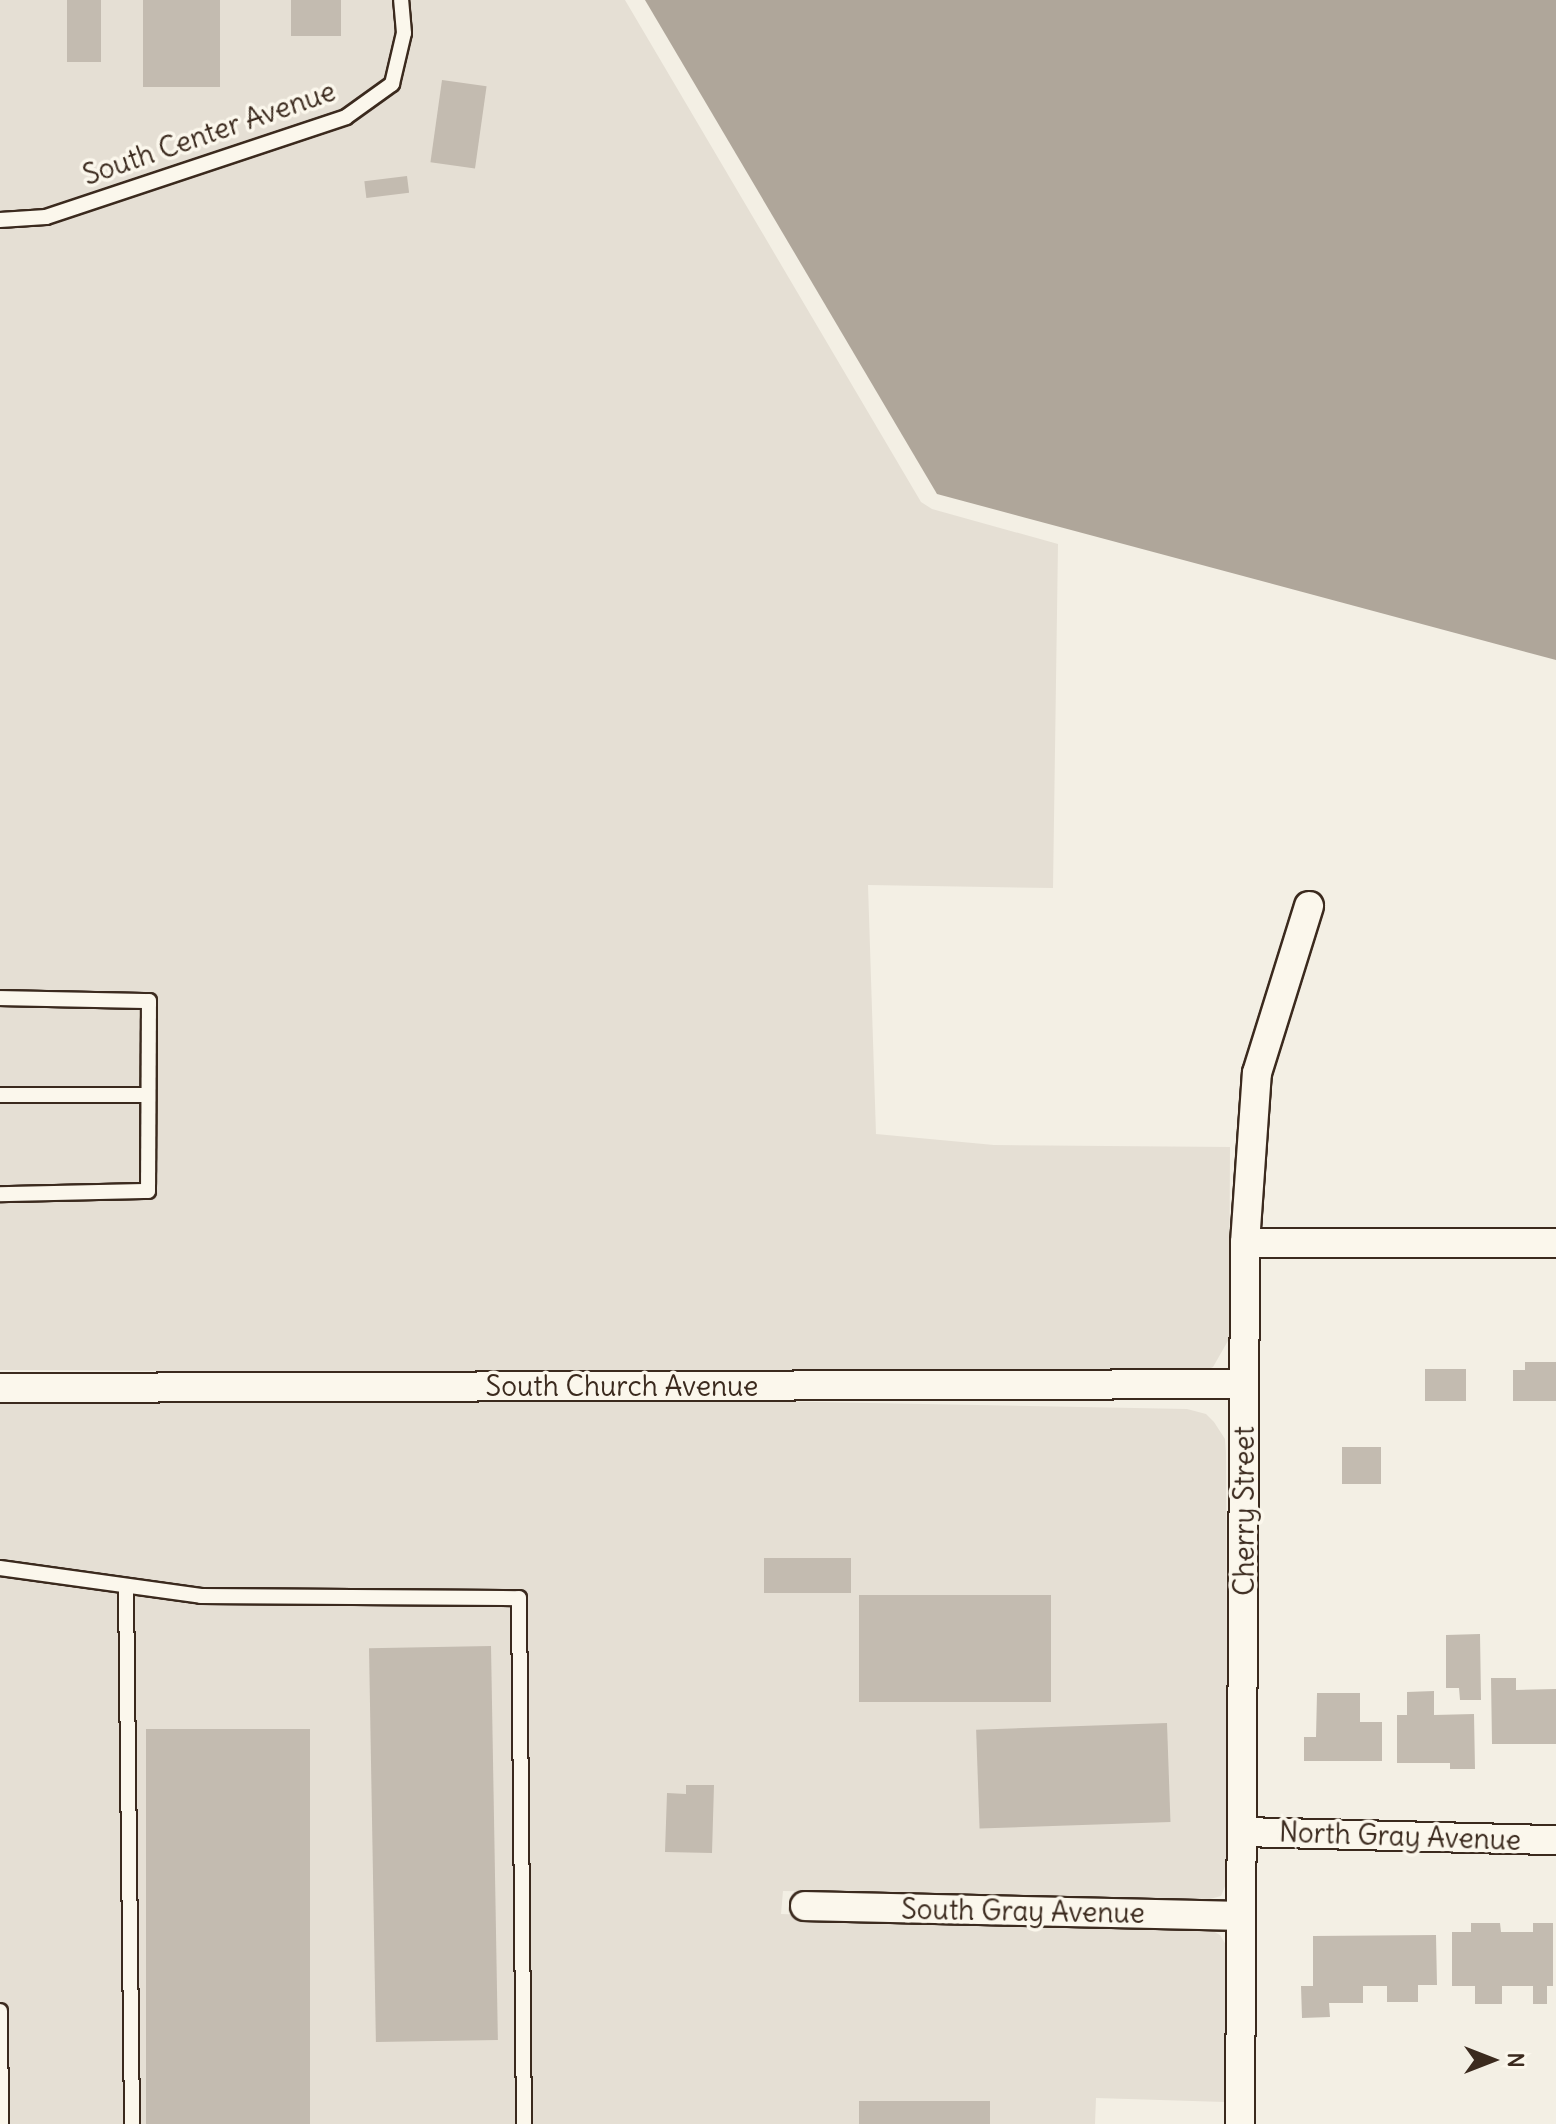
<!DOCTYPE html>
<html>
<head>
<meta charset="utf-8">
<style>
  body { margin:0 }
  #map { position:relative; width:1556px; height:2124px; overflow:hidden; background:#f3efe4; font-family:Delius,sans-serif }
  div>[style] { position:absolute }
  .built>* { inset:0; background:#e5dfd4 }
  .water>* { inset:0; background:#afa69a }
  .building>* { inset:0; background:#c3bbb0; transform-origin:0 0 }
  .roads { filter:drop-shadow(2px 0 #3b2a1e) drop-shadow(-2px 0 #3b2a1e) drop-shadow(0 2px #3b2a1e) drop-shadow(0 -2px #3b2a1e) }
  .lane>* { height:14px; margin:-7px; padding:0 7px; transform-origin:7px; border-radius:7px; background:#fbf7ec }
  .street>* { height:28px; margin:-14px; padding:0 14px; transform-origin:14px; border-radius:14px; background:#fbf7ec }
  span { translate:-50% -50%; white-space:nowrap; text-align:center; line-height:1.15; -webkit-text-stroke:7px #fbf7ec; paint-order:stroke }
  .street-label { font-size:28px; color:#3b2a1e }
  .north { position:absolute; left:1452px; top:2020px; width:80px; height:80px; -webkit-text-stroke:6px #fbf7ec; paint-order:stroke; rotate:90deg; font-size:22px; font-weight:700; line-height:32px; text-align:center; color:#3b2a1e }
  .north::after { content:''; display:block; margin:auto; width:28px; height:36px; background:#3b2a1e; clip-path:polygon(50% 0,100% 100%,50% 72%,0 100%) }
</style>
</head>
<body>
<div id="map">
  <div class="built">
    <i style="clip-path:polygon(0 0,625px 0,921px 502px,932px 509px,1058px 544px,1053px 888px,868px 885px,876px 1134px,994px 1145px,1230px 1147px,1229px 1339px,1213px 1367px,1192px 1377px,0 1370px)"></i>
    <i style="clip-path:polygon(551px 1397px,1187px 1409px,1206px 1414px,1214px 1422px,1225px 1439px,1226px 1453px,1228px 1879px,1221px 1896px,1210px 1899px,783px 1891px,781px 1914px,1211px 1930px,1220px 1935px,1229px 1950px,1225px 2102px,1096px 2098px,1095px 2124px,0 2124px,0 1403px)"></i>
  </div>
  <div class="water">
    <i style="clip-path:polygon(645px 0,1556px 0,1556px 660px,937px 494px)"></i>
  </div>
  <div class="building">
    <i style="left:67px;top:0;width:34px;height:62px"></i>
    <i style="left:143px;top:0;width:77px;height:87px"></i>
    <i style="left:291px;top:0;width:50px;height:36px"></i>
    <i style="left:442px;top:80px;width:45px;height:83px;rotate:8deg"></i>
    <i style="left:407px;top:176px;width:17px;height:43px;rotate:83deg"></i>
    <i style="clip-path:polygon(1525px 1362px,1556px 1362px,1556px 1401px,1513px 1401px,1513px 1370px,1525px 1370px)"></i>
    <i style="left:1425px;top:1369px;width:41px;height:32px"></i>
    <i style="left:1342px;top:1447px;width:39px;height:37px"></i>
    <i style="left:764px;top:1558px;width:87px;height:35px"></i>
    <i style="left:1051px;top:1595px;width:107px;height:192px;rotate:90deg"></i>
    <i style="clip-path:polygon(1480px 1634px,1481px 1700px,1460px 1700px,1459px 1688px,1446px 1688px,1446px 1635px)"></i>
    <i style="left:491px;top:1646px;width:394px;height:122px;rotate:89deg"></i>
    <i style="clip-path:polygon(1491px 1678px,1516px 1678px,1516px 1690px,1556px 1689px,1556px 1744px,1492px 1744px)"></i>
    <i style="clip-path:polygon(1434px 1691px,1434px 1715px,1474px 1714px,1475px 1769px,1450px 1769px,1450px 1763px,1397px 1763px,1397px 1715px,1407px 1715px,1407px 1692px)"></i>
    <i style="clip-path:polygon(1317px 1693px,1360px 1693px,1360px 1722px,1382px 1722px,1382px 1761px,1304px 1761px,1304px 1737px,1316px 1737px)"></i>
    <i style="left:1167px;top:1723px;width:99px;height:191px;rotate:88deg"></i>
    <i style="left:146px;top:1729px;width:164px;height:395px"></i>
    <i style="clip-path:polygon(686px 1785px,714px 1785px,712px 1853px,665px 1852px,667px 1793px,686px 1794px)"></i>
    <i style="clip-path:polygon(1471px 1923px,1500px 1923px,1501px 1932px,1533px 1932px,1533px 1923px,1553px 1923px,1553px 1986px,1547px 1986px,1547px 2004px,1533px 2004px,1533px 1986px,1502px 1986px,1502px 2004px,1475px 2004px,1475px 1986px,1452px 1986px,1452px 1932px,1471px 1932px)"></i>
    <i style="clip-path:polygon(1436px 1935px,1437px 1985px,1418px 1985px,1418px 2002px,1387px 2002px,1387px 1986px,1363px 1986px,1363px 2003px,1329px 2003px,1330px 2017px,1302px 2018px,1301px 1986px,1313px 1986px,1313px 1936px)"></i>
    <i style="left:990px;top:2101px;width:23px;height:131px;rotate:90deg"></i>
  </div>
  <div class="roads">
    <div class="lane">
      <i style="left:0;top:220px;width:46px;rotate:-3.7deg"></i>
      <i style="left:46px;top:217px;width:316px;rotate:-18.4deg"></i>
      <i style="left:346px;top:117px;width:57px;rotate:-35.7deg"></i>
      <i style="left:392px;top:84px;width:52px;rotate:-76.8deg"></i>
      <i style="left:404px;top:33px;width:33px;rotate:-95deg"></i>
      <i style="left:0;top:998px;width:149px;rotate:1.2deg"></i>
      <i style="left:149px;top:1001px;width:190px;rotate:90.3deg"></i>
      <i style="left:148px;top:1191px;width:148px;rotate:178.8deg"></i>
      <i style="left:0;top:1095px;width:148px"></i>
      <i style="left:0;top:1568px;width:203px;rotate:7.9deg"></i>
      <i style="left:201px;top:1596px;width:318px;rotate:0.4deg"></i>
      <i style="left:519px;top:1598px;width:526px;rotate:89.46deg"></i>
      <i style="left:126px;top:1586px;width:538px;rotate:89.36deg"></i>
      <i style="left:0;top:2011px;width:113px;rotate:89.5deg"></i>
    </div>
    <div class="street">
      <i style="left:1245px;top:1243px;width:311px"></i>
      <i style="left:0;top:1388px;width:1244px;rotate:-0.18deg"></i>
      <i style="left:1243px;top:1832px;width:313px;rotate:1.5deg"></i>
      <i style="left:805px;top:1906px;width:436px;rotate:1.3deg"></i>
      <i style="left:1240px;top:2124px;width:881px;rotate:-89.67deg"></i>
      <i style="left:1245px;top:1243px;width:170px;rotate:-86deg"></i>
      <i style="left:1257px;top:1073px;width:175px;rotate:-72.7deg"></i>
    </div>
  </div>
  <div class="street-label">
    <span style="left:209px;top:133px;rotate:-19deg">South Center Avenue</span>
    <span style="left:622px;top:1386px">South Church Avenue</span>
    <span style="left:1244px;top:1511px;rotate:-90deg">Cherry Street</span>
    <span style="left:1400px;top:1836px;rotate:2deg">North Gray Avenue</span>
    <span style="left:1023px;top:1911px;rotate:1deg">South Gray Avenue</span>
  </div>
  <div class="north">N</div>
</div>
</body>
</html>
